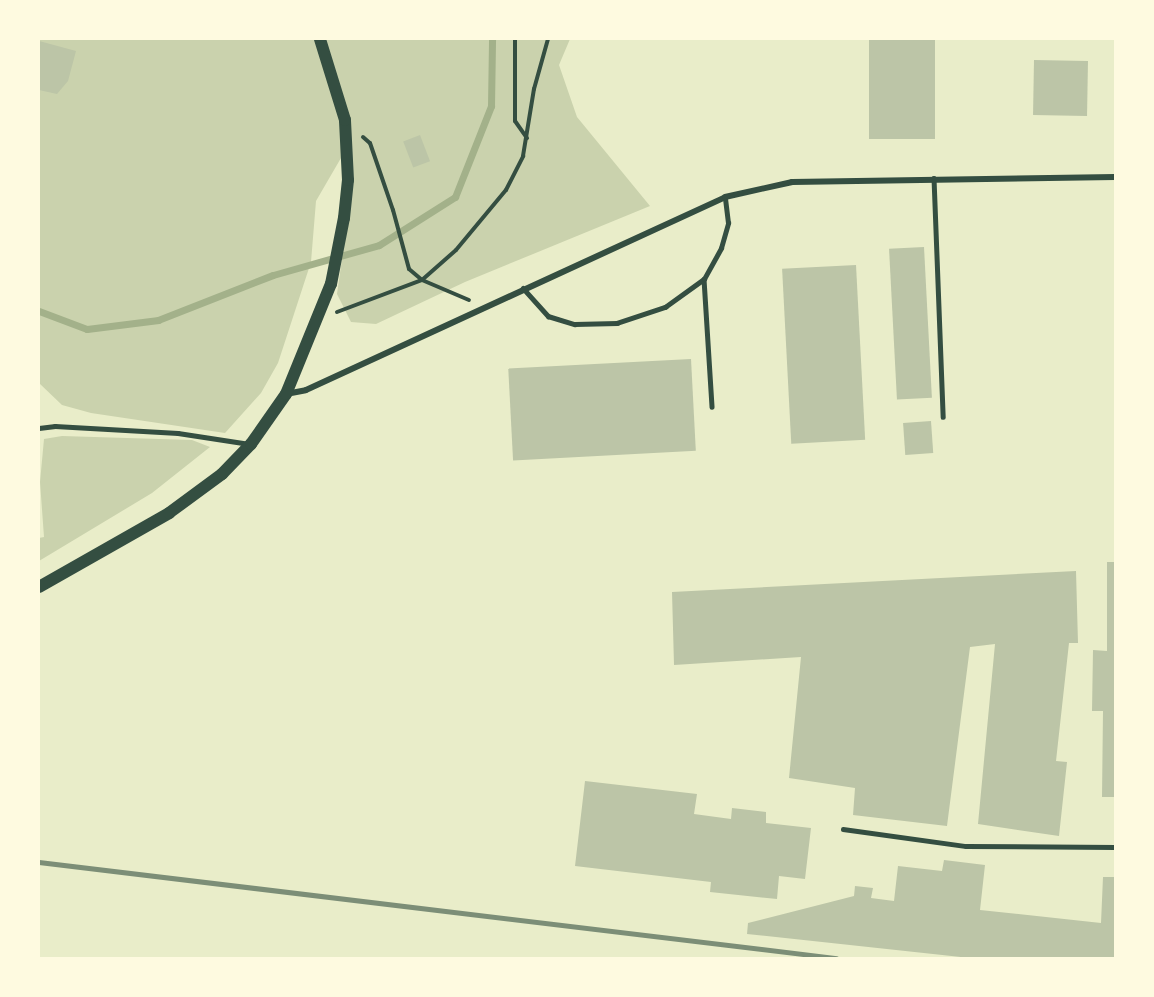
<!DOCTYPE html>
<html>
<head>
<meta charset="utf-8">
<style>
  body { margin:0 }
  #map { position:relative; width:1154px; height:997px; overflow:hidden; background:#e9edc9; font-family:Lato,sans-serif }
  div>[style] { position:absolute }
  .green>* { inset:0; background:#cad2ad }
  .stream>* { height:7px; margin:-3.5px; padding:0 3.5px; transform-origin:3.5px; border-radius:3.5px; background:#a3b18a }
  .building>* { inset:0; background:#bcc5a7; transform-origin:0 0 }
  .path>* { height:4px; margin:-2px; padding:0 2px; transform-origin:2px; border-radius:2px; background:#344e41 }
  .service>* { height:4.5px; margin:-2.25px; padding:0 2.25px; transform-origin:2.25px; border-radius:2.25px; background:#344e41 }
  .minor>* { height:6px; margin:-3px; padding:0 3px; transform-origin:3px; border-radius:3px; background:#344e41 }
  .secondary>* { height:12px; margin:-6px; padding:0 6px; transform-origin:6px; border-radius:6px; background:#344e41 }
  .rail>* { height:4.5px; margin:-2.25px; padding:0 2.25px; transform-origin:2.25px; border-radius:2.25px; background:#7c8e77 }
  span { translate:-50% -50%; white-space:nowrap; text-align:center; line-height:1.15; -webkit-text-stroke:6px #fefae0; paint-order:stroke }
  .frame { position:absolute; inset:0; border:40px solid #fefae0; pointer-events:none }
</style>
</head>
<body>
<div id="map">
  <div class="green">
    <i style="clip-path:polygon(39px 39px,570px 39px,559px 65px,577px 117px,650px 206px,465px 282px,376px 324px,351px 322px,337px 294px,352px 189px,352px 139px,316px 201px,311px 262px,278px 363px,261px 393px,225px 433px,91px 413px,62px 405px,39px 383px)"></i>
    <i style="clip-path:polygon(62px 436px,192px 440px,210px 447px,152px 493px,39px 561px,39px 538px,44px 537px,40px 482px,44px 439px)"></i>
  </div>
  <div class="stream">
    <i style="left:39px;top:311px;width:51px;rotate:20.6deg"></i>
    <i style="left:87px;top:329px;width:72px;rotate:-7.2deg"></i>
    <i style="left:158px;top:320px;width:123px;rotate:-21.4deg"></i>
    <i style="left:273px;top:275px;width:110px;rotate:-15.8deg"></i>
    <i style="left:379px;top:245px;width:90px;rotate:-32.3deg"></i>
    <i style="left:455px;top:197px;width:98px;rotate:-68.4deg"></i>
    <i style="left:491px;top:106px;width:67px;rotate:-89.1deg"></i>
  </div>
  <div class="building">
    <i style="left:869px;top:39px;width:66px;height:100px"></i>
    <i style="clip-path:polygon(39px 41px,76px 51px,68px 81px,57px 94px,39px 90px)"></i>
    <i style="left:1034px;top:60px;width:54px;height:55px;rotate:1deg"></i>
    <i style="left:420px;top:135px;width:28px;height:18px;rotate:69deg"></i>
    <i style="left:924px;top:247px;width:151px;height:35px;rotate:87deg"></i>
    <i style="left:856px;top:265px;width:175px;height:74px;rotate:87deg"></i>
    <i style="left:691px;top:359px;width:92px;height:183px;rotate:87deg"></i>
    <i style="left:931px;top:421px;width:32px;height:28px;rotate:86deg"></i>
    <i style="clip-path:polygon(1107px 562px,1115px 562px,1115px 797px,1102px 797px,1103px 711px,1092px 711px,1093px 650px,1107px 651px)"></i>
    <i style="clip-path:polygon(1076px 571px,1078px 643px,1069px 643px,1056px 761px,1067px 762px,1059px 836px,978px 824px,995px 644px,970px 647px,947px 826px,853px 815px,855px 788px,789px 778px,801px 657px,674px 665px,672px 592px)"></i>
    <i style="clip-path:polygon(585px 781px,697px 794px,694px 814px,731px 819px,732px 808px,766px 812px,766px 823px,811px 828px,805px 879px,779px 876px,777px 899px,710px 892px,711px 882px,575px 866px)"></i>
    <i style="clip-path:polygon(944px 860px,985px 865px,980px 910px,1101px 923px,1103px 877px,1115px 877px,1115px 958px,970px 958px,747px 934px,748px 923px,854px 896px,855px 886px,873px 888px,871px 898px,894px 901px,898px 866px,942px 871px)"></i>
  </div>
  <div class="path">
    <i style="left:515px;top:39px;width:82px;rotate:90deg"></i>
    <i style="left:515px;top:121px;width:21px;rotate:55deg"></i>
    <i style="left:363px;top:137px;width:9px;rotate:41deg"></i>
    <i style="left:370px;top:143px;width:71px;rotate:71.1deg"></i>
    <i style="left:393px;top:210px;width:61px;rotate:74.8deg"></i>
    <i style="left:409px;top:269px;width:17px;rotate:40deg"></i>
    <i style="left:422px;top:280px;width:51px;rotate:23.1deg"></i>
    <i style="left:337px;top:312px;width:91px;rotate:-20.6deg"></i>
    <i style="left:422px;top:280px;width:45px;rotate:-41.4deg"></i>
    <i style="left:456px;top:250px;width:78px;rotate:-50.2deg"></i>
    <i style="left:506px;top:190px;width:38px;rotate:-63deg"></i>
    <i style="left:523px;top:156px;width:68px;rotate:-80.7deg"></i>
    <i style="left:534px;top:89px;width:52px;rotate:-74.4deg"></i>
  </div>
  <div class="service">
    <i style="left:934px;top:178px;width:239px;rotate:87.8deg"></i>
    <i style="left:704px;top:279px;width:128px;rotate:86.4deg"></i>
    <i style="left:523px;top:288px;width:38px;rotate:48deg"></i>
    <i style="left:548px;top:316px;width:28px;rotate:17deg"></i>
    <i style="left:575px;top:324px;width:42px;rotate:-1.4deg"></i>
    <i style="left:617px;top:323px;width:51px;rotate:-18.4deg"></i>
    <i style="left:665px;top:307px;width:48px;rotate:-35.7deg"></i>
    <i style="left:704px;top:279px;width:35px;rotate:-61deg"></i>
    <i style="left:721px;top:248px;width:26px;rotate:-74deg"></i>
    <i style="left:728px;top:223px;width:26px;rotate:-97deg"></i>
    <i style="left:39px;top:428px;width:16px;rotate:-7deg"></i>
    <i style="left:55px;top:426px;width:123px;rotate:3.3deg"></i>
    <i style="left:178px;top:433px;width:72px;rotate:8.8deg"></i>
    <i style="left:843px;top:829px;width:124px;rotate:7.9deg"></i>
    <i style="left:966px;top:846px;width:149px;rotate:0.4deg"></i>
  </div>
  <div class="minor">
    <i style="left:286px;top:394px;width:20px;rotate:-11deg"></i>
    <i style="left:306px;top:390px;width:461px;rotate:-24.7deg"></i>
    <i style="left:725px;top:197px;width:69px;rotate:-12.6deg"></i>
    <i style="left:792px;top:182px;width:323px;rotate:-0.9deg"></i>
  </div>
  <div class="secondary">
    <i style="left:39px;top:587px;width:150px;rotate:-29.6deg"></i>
    <i style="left:169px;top:513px;width:66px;rotate:-36.3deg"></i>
    <i style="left:222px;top:474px;width:42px;rotate:-46deg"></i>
    <i style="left:251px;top:444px;width:61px;rotate:-55deg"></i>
    <i style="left:286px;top:394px;width:119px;rotate:-67.8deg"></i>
    <i style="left:331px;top:284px;width:67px;rotate:-78.9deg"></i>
    <i style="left:344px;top:218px;width:38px;rotate:-84deg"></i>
    <i style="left:348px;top:180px;width:60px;rotate:-92.9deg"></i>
    <i style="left:345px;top:120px;width:85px;rotate:-107.2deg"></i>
  </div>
  <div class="rail">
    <i style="left:39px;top:862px;width:803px;rotate:6.87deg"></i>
  </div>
  <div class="frame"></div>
</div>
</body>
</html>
